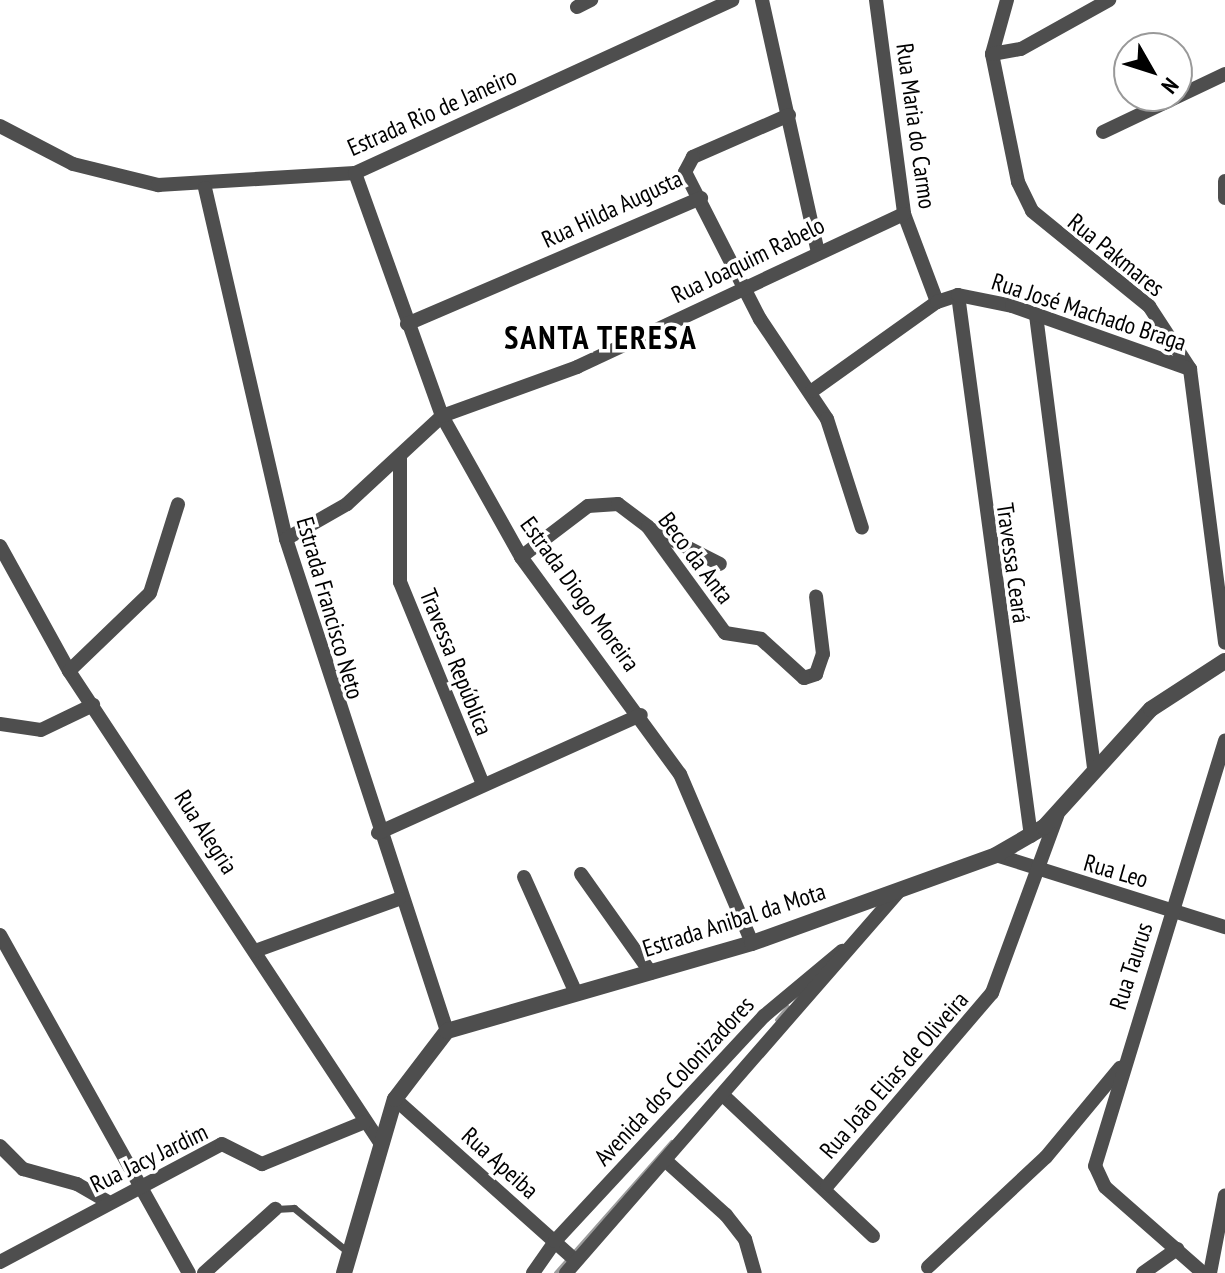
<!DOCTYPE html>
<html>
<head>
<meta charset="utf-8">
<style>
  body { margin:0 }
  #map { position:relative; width:1225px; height:1273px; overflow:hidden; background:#fff; font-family:"PT Sans Narrow",sans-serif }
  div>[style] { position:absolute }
  .stream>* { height:4px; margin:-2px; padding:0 2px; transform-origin:2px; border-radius:2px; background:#9c9c9c }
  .service>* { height:7px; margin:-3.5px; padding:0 3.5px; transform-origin:3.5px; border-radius:3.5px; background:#4e4e4e }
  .minor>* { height:14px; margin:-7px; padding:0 7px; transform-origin:7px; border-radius:7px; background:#4e4e4e }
  .tertiary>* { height:16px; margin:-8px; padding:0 8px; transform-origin:8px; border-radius:8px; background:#4e4e4e }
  span { translate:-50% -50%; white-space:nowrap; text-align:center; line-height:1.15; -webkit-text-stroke:7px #fff; paint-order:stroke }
  .street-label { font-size:24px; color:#000 }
  .district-label { font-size:32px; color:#000; font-weight:700; letter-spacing:2px }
  .north { position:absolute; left:1113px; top:32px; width:80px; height:80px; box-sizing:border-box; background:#fff; border:2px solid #999; border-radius:50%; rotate:129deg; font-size:22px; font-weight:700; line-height:32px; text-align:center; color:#000 }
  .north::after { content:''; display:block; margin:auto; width:28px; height:36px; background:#000; clip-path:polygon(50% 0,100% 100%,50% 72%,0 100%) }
</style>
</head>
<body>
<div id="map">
  <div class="stream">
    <i style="left:777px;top:1020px;width:17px;rotate:-50deg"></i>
    <i style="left:556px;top:1273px;width:175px;rotate:-48.5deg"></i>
  </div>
  <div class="service">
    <i style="left:275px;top:1209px;width:19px;rotate:-3deg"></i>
    <i style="left:294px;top:1208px;width:70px;rotate:39.2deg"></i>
  </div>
  <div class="minor">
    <i style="left:762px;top:0;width:255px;rotate:77.5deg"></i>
    <i style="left:876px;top:0;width:216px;rotate:82.5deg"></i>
    <i style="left:904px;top:214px;width:94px;rotate:69.4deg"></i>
    <i style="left:1007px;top:0;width:56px;rotate:105.5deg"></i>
    <i style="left:992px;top:54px;width:131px;rotate:78.5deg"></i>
    <i style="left:1018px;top:182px;width:32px;rotate:64deg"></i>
    <i style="left:1032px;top:211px;width:151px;rotate:39.1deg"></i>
    <i style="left:1149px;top:306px;width:75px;rotate:56.9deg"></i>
    <i style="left:1190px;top:369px;width:276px;rotate:82.7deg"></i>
    <i style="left:577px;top:7px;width:16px;rotate:-27deg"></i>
    <i style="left:992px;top:54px;width:29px;rotate:-10deg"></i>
    <i style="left:1021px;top:49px;width:101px;rotate:-29.1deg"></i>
    <i style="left:789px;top:115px;width:105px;rotate:156.4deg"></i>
    <i style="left:693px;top:157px;width:17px;rotate:118deg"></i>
    <i style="left:685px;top:172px;width:165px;rotate:63deg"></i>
    <i style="left:760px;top:319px;width:120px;rotate:56.2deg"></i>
    <i style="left:827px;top:419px;width:114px;rotate:72.2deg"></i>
    <i style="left:0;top:126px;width:82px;rotate:27.5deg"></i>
    <i style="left:73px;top:164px;width:88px;rotate:13.9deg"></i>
    <i style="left:158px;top:185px;width:197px;rotate:-3.5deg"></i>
    <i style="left:355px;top:173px;width:415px;rotate:-24.6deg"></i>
    <i style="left:1103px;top:132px;width:135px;rotate:-25.4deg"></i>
    <i style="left:355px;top:173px;width:258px;rotate:70.3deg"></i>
    <i style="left:442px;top:416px;width:162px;rotate:60.7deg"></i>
    <i style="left:521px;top:557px;width:269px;rotate:53.8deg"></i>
    <i style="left:680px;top:774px;width:184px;rotate:66.9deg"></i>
    <i style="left:1225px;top:181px;width:17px;rotate:90deg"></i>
    <i style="left:205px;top:188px;width:360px;rotate:77deg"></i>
    <i style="left:286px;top:539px;width:518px;rotate:71.88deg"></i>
    <i style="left:958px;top:295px;width:546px;rotate:82.32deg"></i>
    <i style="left:1036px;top:315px;width:457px;rotate:82.7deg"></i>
    <i style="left:407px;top:324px;width:320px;rotate:-23.2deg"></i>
    <i style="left:812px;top:391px;width:153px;rotate:-35.5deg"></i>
    <i style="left:937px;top:302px;width:22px;rotate:-18deg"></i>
    <i style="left:958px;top:295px;width:55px;rotate:11.5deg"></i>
    <i style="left:1012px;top:306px;width:189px;rotate:19.5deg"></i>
    <i style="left:400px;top:458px;width:124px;rotate:90deg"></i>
    <i style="left:400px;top:582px;width:218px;rotate:67.7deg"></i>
    <i style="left:653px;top:530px;width:75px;rotate:26.9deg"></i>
    <i style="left:286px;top:539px;width:70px;rotate:-29.8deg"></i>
    <i style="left:347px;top:504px;width:129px;rotate:-42.8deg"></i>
    <i style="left:442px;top:416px;width:144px;rotate:-19.9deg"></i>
    <i style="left:577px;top:367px;width:361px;rotate:-25.1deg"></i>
    <i style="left:0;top:546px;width:143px;rotate:61.1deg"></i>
    <i style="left:69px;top:671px;width:563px;rotate:56.59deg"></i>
    <i style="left:521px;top:557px;width:84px;rotate:-37.3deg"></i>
    <i style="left:588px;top:506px;width:30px;rotate:-4deg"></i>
    <i style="left:618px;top:504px;width:38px;rotate:37deg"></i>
    <i style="left:648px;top:527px;width:131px;rotate:54deg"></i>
    <i style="left:725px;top:633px;width:36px;rotate:9deg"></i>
    <i style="left:761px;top:639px;width:58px;rotate:42.2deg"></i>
    <i style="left:804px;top:678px;width:13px;rotate:-18deg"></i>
    <i style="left:816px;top:674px;width:21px;rotate:-71deg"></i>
    <i style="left:823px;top:654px;width:58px;rotate:-96.9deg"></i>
    <i style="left:69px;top:671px;width:112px;rotate:-43.9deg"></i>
    <i style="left:150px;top:593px;width:93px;rotate:-72.5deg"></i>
    <i style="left:0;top:724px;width:41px;rotate:8.3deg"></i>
    <i style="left:41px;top:730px;width:58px;rotate:-25.7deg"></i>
    <i style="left:378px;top:833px;width:288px;rotate:-24.2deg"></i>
    <i style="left:996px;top:855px;width:240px;rotate:17.5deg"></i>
    <i style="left:581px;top:874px;width:121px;rotate:54.7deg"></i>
    <i style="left:524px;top:877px;width:127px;rotate:65.9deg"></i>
    <i style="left:0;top:935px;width:387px;rotate:60.8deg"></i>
    <i style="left:255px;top:951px;width:153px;rotate:-19.9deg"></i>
    <i style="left:725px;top:1097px;width:203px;rotate:43.2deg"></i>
    <i style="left:395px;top:1099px;width:241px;rotate:41.8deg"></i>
    <i style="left:0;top:1146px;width:33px;rotate:45deg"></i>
    <i style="left:23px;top:1169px;width:56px;rotate:15.5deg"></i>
    <i style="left:77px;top:1184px;width:34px;rotate:30deg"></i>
    <i style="left:666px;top:1161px;width:81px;rotate:42deg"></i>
    <i style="left:726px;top:1215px;width:31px;rotate:52deg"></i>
    <i style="left:745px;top:1239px;width:35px;rotate:74deg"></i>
    <i style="left:827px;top:1186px;width:254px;rotate:-49.5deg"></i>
    <i style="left:992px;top:993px;width:189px;rotate:-69.8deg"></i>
    <i style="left:0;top:1262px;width:251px;rotate:-28deg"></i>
    <i style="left:222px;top:1144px;width:45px;rotate:26.6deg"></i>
    <i style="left:262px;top:1164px;width:111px;rotate:-22.2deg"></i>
    <i style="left:928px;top:1267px;width:161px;rotate:-43deg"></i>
    <i style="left:1046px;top:1157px;width:116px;rotate:-50.3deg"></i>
    <i style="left:204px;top:1273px;width:96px;rotate:-42deg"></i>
    <i style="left:533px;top:1273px;width:39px;rotate:-55deg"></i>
    <i style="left:555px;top:1241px;width:307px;rotate:-47.1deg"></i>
    <i style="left:764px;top:1016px;width:102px;rotate:-39.8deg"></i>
    <i style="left:566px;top:1273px;width:508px;rotate:-48.91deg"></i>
    <i style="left:1143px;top:1273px;width:42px;rotate:-35.2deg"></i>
    <i style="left:1203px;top:1273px;width:130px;rotate:-138.7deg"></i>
    <i style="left:1105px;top:1187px;width:23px;rotate:-115deg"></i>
    <i style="left:1095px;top:1166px;width:445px;rotate:-73deg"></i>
    <i style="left:1210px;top:1273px;width:79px;rotate:-79.1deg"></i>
  </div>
  <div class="tertiary">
    <i style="left:344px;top:1273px;width:181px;rotate:-73.7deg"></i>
    <i style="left:395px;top:1099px;width:86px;rotate:-52.6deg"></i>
    <i style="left:447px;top:1031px;width:317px;rotate:-16.1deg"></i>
    <i style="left:752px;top:943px;width:259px;rotate:-19.8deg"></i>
    <i style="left:996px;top:855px;width:56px;rotate:-30.3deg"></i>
    <i style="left:1044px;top:827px;width:159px;rotate:-47.8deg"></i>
    <i style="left:1151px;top:709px;width:88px;rotate:-33deg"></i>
  </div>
  <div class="street-label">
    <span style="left:432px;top:112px;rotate:-24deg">Estrada Rio de Janeiro</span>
    <span style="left:916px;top:126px;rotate:82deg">Rua Maria do Carmo</span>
    <span style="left:612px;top:209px;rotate:-25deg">Rua Hilda Augusta</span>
    <span style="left:1116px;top:255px;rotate:39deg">Rua Pakmares</span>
    <span style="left:748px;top:260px;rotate:-26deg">Rua Joaquim Rabelo</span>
    <span style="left:1089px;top:312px;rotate:18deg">Rua José Machado Braga</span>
    <span style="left:696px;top:558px;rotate:53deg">Beco da Anta</span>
    <span style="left:1013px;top:563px;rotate:82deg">Travessa Ceará</span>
    <span style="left:580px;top:594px;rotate:54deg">Estrada Diogo Moreira</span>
    <span style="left:330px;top:608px;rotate:74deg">Estrada Francisco Neto</span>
    <span style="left:456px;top:662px;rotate:68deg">Travessa República</span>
    <span style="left:206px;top:832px;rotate:57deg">Rua Alegria</span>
    <span style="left:1116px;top:871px;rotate:16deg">Rua Leo</span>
    <span style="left:734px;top:920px;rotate:-18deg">Estrada Anibal da Mota</span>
    <span style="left:1131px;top:966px;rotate:-72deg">Rua Taurus</span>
    <span style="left:894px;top:1075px;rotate:-49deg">Rua Joāo Elias de Oliveira</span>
    <span style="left:674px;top:1081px;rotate:-47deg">Avenida dos Colonizadores</span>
    <span style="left:149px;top:1158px;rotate:-26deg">Rua Jacy Jardim</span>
    <span style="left:500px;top:1163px;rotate:42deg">Rua Apeiba</span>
  </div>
  <div class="district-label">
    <span style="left:601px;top:337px">SANTA TERESA</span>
  </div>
  <div class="north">N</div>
</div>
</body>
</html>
